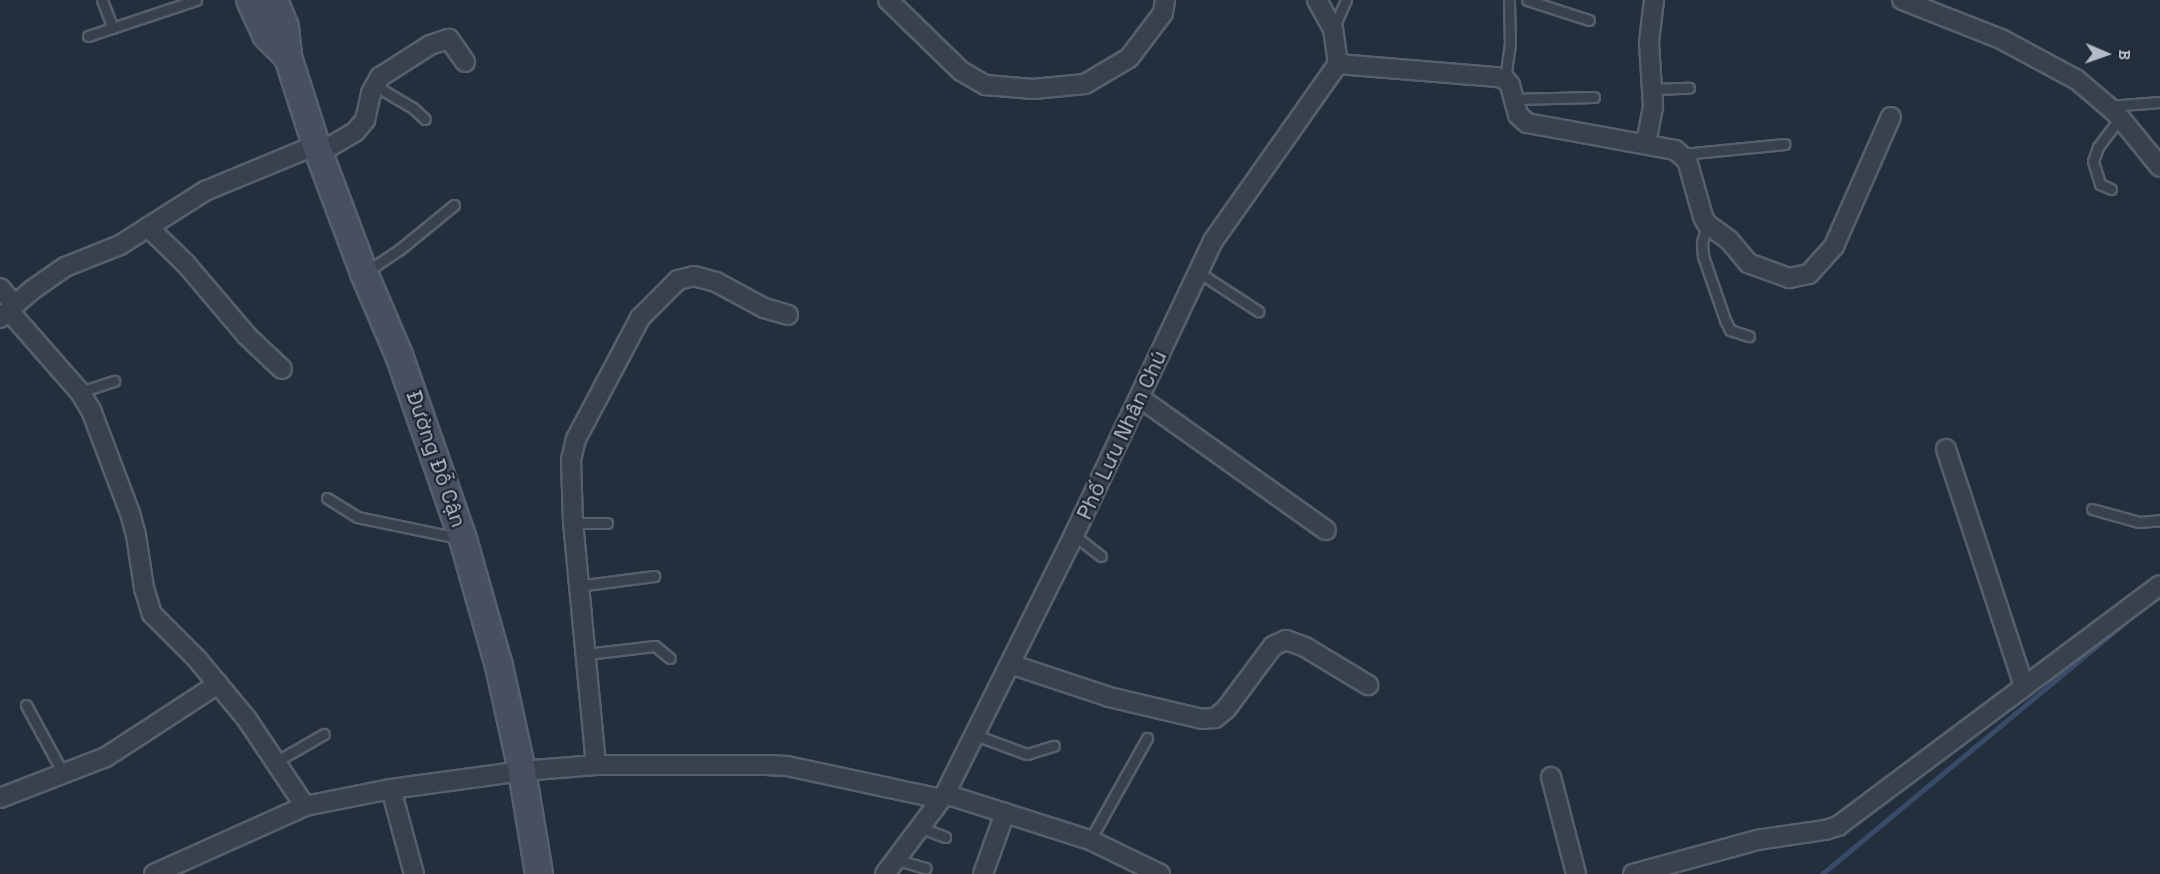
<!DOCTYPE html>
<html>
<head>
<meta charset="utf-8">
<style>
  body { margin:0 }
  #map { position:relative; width:2160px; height:874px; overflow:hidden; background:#242f3e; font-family:"Space Grotesk",sans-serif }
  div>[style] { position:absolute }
  .stream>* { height:4.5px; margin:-2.25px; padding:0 2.25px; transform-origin:2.25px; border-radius:2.25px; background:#394c67 }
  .roads { filter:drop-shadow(2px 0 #565f6c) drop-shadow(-2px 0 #565f6c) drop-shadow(0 2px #565f6c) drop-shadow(0 -2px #565f6c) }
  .lane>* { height:9px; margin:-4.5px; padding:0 4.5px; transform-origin:4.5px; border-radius:4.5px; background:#38414e }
  .street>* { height:18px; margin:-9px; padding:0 9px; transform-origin:9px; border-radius:9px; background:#38414e }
  .secondary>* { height:26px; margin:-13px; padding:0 13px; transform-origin:13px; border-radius:13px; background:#465061 }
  span { translate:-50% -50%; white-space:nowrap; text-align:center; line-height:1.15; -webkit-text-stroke:4.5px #1d2633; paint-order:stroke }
  .street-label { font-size:21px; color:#b4bcc9 }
  .north { position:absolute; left:2076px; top:24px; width:60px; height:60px; -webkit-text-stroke:4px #1d2633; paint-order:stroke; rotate:92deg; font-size:16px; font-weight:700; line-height:24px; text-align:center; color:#b4bcc9 }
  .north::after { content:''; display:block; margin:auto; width:21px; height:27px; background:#b4bcc9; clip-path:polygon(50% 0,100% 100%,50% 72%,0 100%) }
</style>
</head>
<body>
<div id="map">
  <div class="stream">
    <i style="left:1822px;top:874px;width:400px;rotate:-39.7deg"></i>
  </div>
  <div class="roads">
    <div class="lane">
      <i style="left:102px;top:0;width:30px;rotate:69deg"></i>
      <i style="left:1527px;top:0;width:65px;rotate:17.9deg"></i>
      <i style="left:1333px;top:29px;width:32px;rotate:-66deg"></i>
      <i style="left:88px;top:36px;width:114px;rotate:-18.4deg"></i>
      <i style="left:1505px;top:79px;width:34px;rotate:-82deg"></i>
      <i style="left:1510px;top:45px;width:45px;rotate:-91.3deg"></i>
      <i style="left:374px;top:85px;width:45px;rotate:30.5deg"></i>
      <i style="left:413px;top:108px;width:16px;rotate:43deg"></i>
      <i style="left:1652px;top:89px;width:37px;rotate:-2deg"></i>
      <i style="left:1514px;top:99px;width:80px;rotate:-1.4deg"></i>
      <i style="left:2109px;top:106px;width:51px;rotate:-4.5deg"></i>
      <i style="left:1683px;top:154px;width:102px;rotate:-5.6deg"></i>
      <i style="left:2111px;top:189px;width:12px;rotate:-156deg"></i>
      <i style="left:2100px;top:184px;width:24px;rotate:-107deg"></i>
      <i style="left:2093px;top:161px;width:15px;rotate:-70deg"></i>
      <i style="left:2098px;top:147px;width:36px;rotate:-53deg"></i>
      <i style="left:1707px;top:224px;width:20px;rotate:105deg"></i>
      <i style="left:1702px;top:243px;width:13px;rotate:86deg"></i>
      <i style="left:1703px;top:256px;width:68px;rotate:71deg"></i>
      <i style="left:1725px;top:320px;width:11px;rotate:63deg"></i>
      <i style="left:1730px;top:330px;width:20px;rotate:18deg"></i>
      <i style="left:366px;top:272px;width:40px;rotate:-34deg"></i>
      <i style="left:399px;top:250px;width:71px;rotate:-39.3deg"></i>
      <i style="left:1198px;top:272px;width:72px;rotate:33deg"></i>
      <i style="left:80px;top:392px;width:36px;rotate:-18deg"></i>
      <i style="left:327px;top:498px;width:36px;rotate:32deg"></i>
      <i style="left:357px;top:517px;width:103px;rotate:11.7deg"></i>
      <i style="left:2092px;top:509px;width:49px;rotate:15.5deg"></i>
      <i style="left:2139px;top:522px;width:21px;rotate:-5deg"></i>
      <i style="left:573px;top:523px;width:34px"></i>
      <i style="left:1074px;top:535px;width:34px;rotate:38deg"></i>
      <i style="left:577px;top:586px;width:78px;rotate:-7.4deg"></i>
      <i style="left:586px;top:654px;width:69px;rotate:-6.6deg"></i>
      <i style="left:655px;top:646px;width:19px;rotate:39deg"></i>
      <i style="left:26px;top:705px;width:80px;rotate:61.5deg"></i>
      <i style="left:975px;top:735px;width:55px;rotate:20.1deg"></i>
      <i style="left:1027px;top:754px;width:28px;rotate:-17deg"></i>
      <i style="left:277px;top:761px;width:54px;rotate:-29.9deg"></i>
      <i style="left:919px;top:827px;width:28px;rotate:21deg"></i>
      <i style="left:1090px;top:840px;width:117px;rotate:-60.8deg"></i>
      <i style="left:894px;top:859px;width:33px;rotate:16deg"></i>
    </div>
    <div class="street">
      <i style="left:888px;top:0;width:102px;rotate:44.2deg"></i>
      <i style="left:961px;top:71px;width:28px;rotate:30deg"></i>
      <i style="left:985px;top:85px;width:48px;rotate:4.8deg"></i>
      <i style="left:1033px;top:89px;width:52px;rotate:-5.5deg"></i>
      <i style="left:1085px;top:84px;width:51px;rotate:-30.6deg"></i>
      <i style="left:1129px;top:58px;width:56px;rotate:-52.9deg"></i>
      <i style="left:1163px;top:13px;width:13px;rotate:-81deg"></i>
      <i style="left:1902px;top:0;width:106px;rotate:21.5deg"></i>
      <i style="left:2001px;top:39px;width:86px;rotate:28.3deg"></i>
      <i style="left:2077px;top:80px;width:52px;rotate:40.4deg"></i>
      <i style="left:2117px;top:114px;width:68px;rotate:50.9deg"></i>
      <i style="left:1338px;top:64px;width:160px;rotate:4.7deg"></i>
      <i style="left:1497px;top:77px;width:8px;rotate:14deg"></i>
      <i style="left:1505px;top:79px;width:8px;rotate:50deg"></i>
      <i style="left:1510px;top:85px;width:31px;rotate:75deg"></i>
      <i style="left:1518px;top:115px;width:12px;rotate:42deg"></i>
      <i style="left:1527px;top:123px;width:150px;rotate:10.3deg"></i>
      <i style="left:1675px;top:150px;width:16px;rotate:40deg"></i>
      <i style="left:1687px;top:160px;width:59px;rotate:74.3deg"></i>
      <i style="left:1703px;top:217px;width:8px;rotate:60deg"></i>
      <i style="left:1707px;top:224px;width:27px;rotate:36deg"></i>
      <i style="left:1729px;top:240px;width:30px;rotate:50deg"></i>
      <i style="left:1748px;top:263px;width:44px;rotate:20.1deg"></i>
      <i style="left:1789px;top:278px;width:20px;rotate:-11deg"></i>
      <i style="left:1809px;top:274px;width:38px;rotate:-48deg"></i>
      <i style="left:1834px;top:246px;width:141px;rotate:-66.2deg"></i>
      <i style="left:1646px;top:143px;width:38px;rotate:-79deg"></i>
      <i style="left:1653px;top:106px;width:64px;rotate:-93.6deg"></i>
      <i style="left:1649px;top:42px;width:42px;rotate:-83.2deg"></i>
      <i style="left:319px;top:153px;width:42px;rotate:-30.3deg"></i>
      <i style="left:355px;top:132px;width:16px;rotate:-50deg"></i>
      <i style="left:365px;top:120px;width:28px;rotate:-77deg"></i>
      <i style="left:371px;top:93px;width:18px;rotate:-61deg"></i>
      <i style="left:380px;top:77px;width:59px;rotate:-32.6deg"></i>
      <i style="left:430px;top:45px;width:20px;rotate:-18deg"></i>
      <i style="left:449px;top:39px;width:28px;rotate:55deg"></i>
      <i style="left:148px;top:227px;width:53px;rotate:44.2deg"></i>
      <i style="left:186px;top:264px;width:94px;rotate:49.7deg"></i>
      <i style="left:247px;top:336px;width:48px;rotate:43.3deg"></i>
      <i style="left:0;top:288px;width:21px;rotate:49deg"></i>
      <i style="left:9px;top:311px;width:108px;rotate:48.8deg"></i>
      <i style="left:80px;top:392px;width:21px;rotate:59deg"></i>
      <i style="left:91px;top:410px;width:110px;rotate:69.3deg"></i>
      <i style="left:130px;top:513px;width:23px;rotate:75deg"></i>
      <i style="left:136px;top:535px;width:54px;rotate:81.4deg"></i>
      <i style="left:144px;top:588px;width:27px;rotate:73deg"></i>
      <i style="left:152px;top:614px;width:64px;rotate:45deg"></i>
      <i style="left:197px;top:659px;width:77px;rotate:50.3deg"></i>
      <i style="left:246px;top:718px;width:106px;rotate:56.2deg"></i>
      <i style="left:0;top:318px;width:43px;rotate:-41.2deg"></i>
      <i style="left:32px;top:290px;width:40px;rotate:-34.9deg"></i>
      <i style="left:65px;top:267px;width:59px;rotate:-21.8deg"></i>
      <i style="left:120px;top:245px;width:101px;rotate:-32.4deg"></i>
      <i style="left:205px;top:191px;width:120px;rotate:-22.5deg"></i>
      <i style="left:1140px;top:398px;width:228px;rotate:35.4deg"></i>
      <i style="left:1946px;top:449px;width:250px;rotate:71.8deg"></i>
      <i style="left:1010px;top:664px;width:104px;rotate:18.4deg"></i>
      <i style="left:1109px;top:697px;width:96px;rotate:13.3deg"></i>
      <i style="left:1202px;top:719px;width:13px;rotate:-4deg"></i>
      <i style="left:1215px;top:718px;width:14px;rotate:-39deg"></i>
      <i style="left:1226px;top:709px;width:79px;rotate:-53.3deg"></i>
      <i style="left:1273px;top:646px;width:14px;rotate:-25deg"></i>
      <i style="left:1286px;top:640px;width:20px;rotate:20deg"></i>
      <i style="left:1305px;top:647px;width:74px;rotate:31.1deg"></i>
      <i style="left:596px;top:765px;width:243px;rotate:-95.4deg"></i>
      <i style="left:573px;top:523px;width:63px;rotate:-91.8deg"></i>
      <i style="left:571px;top:460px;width:22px;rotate:-77deg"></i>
      <i style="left:576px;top:439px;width:137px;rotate:-62.1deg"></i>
      <i style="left:640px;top:318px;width:54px;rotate:-45deg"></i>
      <i style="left:678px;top:280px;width:16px;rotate:-14deg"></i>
      <i style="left:694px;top:276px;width:23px;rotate:15deg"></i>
      <i style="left:716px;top:282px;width:55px;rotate:28.4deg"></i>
      <i style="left:764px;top:308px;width:25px;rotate:16deg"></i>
      <i style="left:1551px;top:777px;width:100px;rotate:75.5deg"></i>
      <i style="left:391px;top:789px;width:88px;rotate:74.9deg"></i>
      <i style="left:945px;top:794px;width:152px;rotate:17.6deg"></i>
      <i style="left:1090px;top:840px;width:78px;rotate:25.9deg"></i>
      <i style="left:0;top:798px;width:114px;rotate:-21.1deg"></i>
      <i style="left:106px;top:757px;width:134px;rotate:-33.1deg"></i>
      <i style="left:154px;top:874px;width:166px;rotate:-24.2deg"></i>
      <i style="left:305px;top:806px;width:88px;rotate:-11.2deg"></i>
      <i style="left:391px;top:789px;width:132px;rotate:-7.8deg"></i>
      <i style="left:522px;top:771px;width:74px;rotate:-4.6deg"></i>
      <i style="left:596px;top:765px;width:170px"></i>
      <i style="left:766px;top:765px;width:21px;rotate:3deg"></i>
      <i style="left:787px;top:766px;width:157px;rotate:12.1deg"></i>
      <i style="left:885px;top:874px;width:100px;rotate:-53.1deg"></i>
      <i style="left:945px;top:794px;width:289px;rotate:-63.5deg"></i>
      <i style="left:1074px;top:535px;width:325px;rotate:-64.7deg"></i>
      <i style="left:1213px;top:241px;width:217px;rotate:-54.8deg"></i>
      <i style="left:1338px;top:64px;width:35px;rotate:-98deg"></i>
      <i style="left:1333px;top:29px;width:33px;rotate:-119deg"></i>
      <i style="left:983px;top:874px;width:65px;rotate:-70.2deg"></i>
      <i style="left:1633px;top:874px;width:129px;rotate:-15.3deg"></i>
      <i style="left:1757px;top:840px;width:69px;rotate:-8.4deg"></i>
      <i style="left:1825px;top:830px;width:14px;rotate:-17deg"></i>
      <i style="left:1838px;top:826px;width:402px;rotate:-36.8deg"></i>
    </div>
    <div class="secondary">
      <i style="left:250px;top:0;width:38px;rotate:65deg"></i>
      <i style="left:266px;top:35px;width:31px;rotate:45deg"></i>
      <i style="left:274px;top:0;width:29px;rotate:68deg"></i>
      <i style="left:285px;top:27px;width:30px;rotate:84deg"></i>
      <i style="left:288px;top:57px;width:92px;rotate:72.3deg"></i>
      <i style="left:316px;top:145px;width:137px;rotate:69.4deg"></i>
      <i style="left:364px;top:273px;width:89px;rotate:66.9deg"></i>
      <i style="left:399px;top:355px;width:195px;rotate:70.8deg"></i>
      <i style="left:463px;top:539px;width:132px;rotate:74.2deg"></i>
      <i style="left:499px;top:666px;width:107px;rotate:77.6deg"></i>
      <i style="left:522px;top:771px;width:104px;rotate:80.6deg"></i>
    </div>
  </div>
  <div class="street-label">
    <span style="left:1122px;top:435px;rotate:-65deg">Phố Lưu Nhân Chú</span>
    <span style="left:436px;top:459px;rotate:71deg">Đường Đỗ Cận</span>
  </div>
  <div class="north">B</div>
</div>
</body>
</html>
